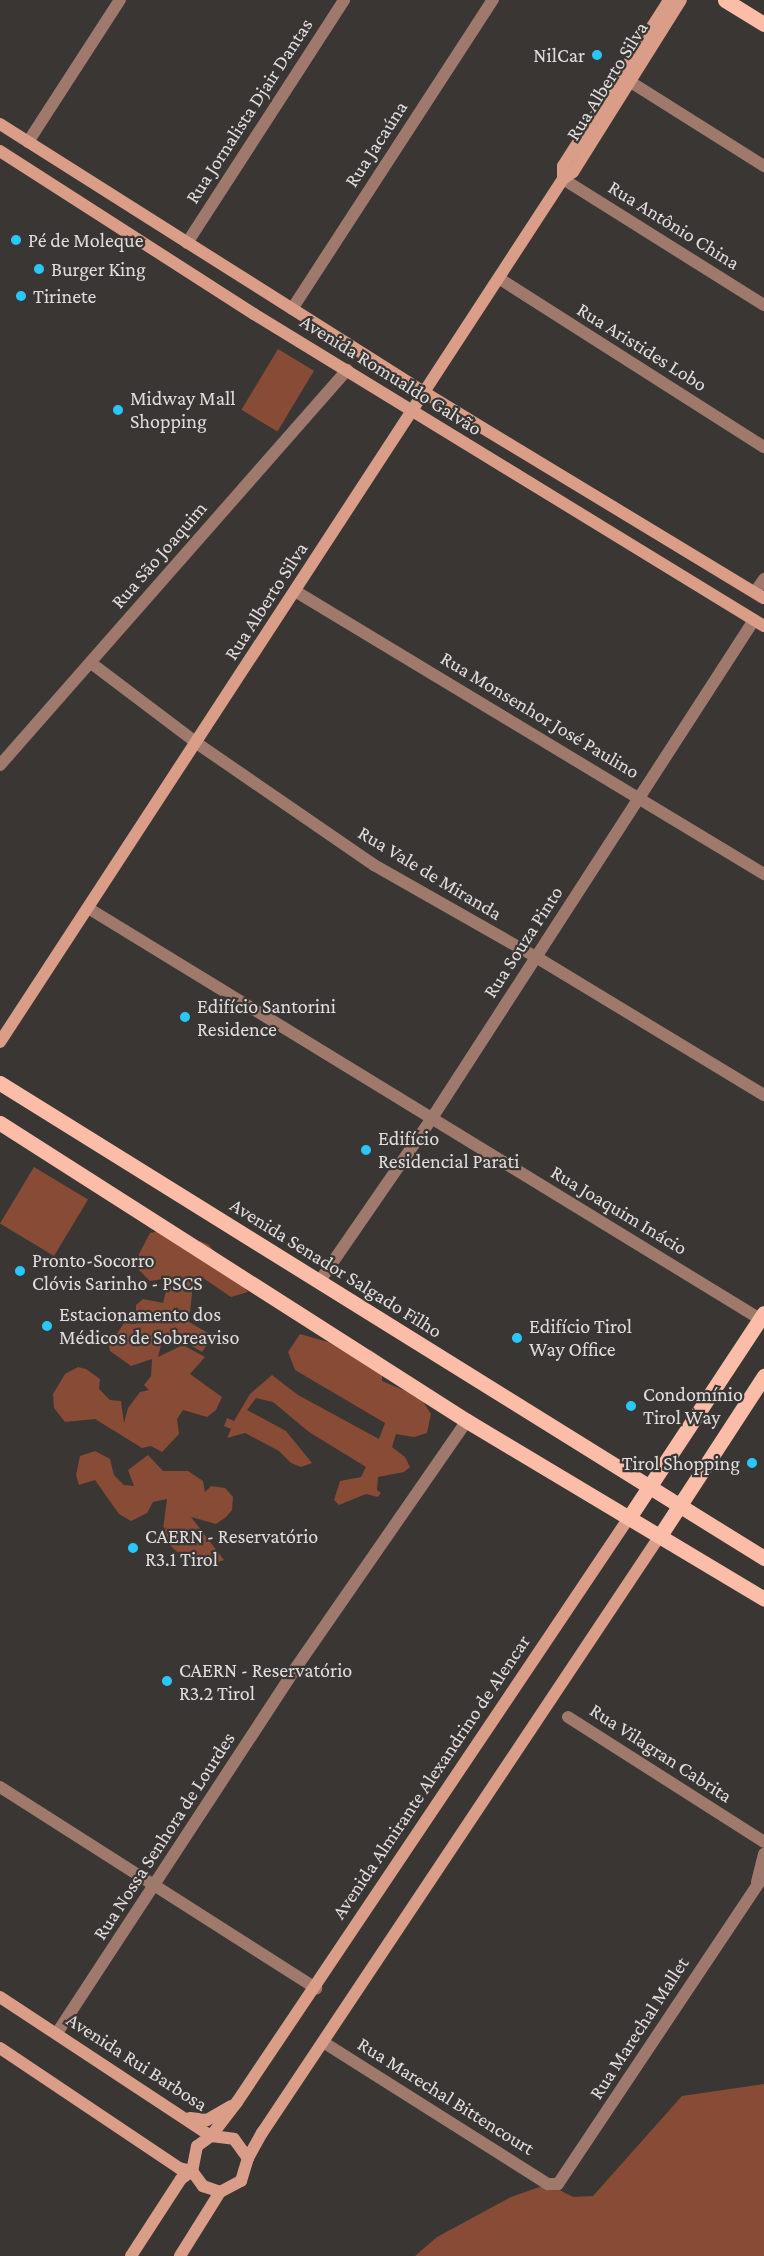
<!DOCTYPE html>
<html>
<head>
<meta charset="utf-8">
<style>
  body { margin:0 }
  #map { position:relative; width:764px; height:2256px; overflow:hidden; background:#3a3634; font-family:"Crimson Pro",serif }
  div>[style] { position:absolute }
  .green>* { inset:0; background:#874b36; transform-origin:0 0 }
  .street>* { height:12px; margin:-6px; padding:0 6px; transform-origin:6px; border-radius:6px; background:#9f796c }
  .secondary>* { height:12px; margin:-6px; padding:0 6px; transform-origin:6px; border-radius:6px; background:#d99d88 }
  .primary>* { height:15px; margin:-7.5px; padding:0 7.5px; transform-origin:7.5px; border-radius:7.5px; background:#fcbda8 }
  .dots>* { width:16px; height:16px; translate:-50% -50%; box-sizing:border-box; border:3px solid #3a3634; border-radius:50% }
  span { translate:-50% -50%; white-space:nowrap; text-align:center; line-height:1.15; -webkit-text-stroke:4.5px #3a3634; paint-order:stroke }
  .poi-label { font-size:20px; color:#e0dedd }
  .right { translate:-100% -50%; text-align:right }
  .left { translate:0 -50%; text-align:left }
  .street-label { font-size:20px; color:#e0dedd }
</style>
</head>
<body>
<div id="map">
  <div class="green">
    <i style="left:278px;top:349px;width:42px;height:71px;rotate:31deg"></i>
    <i style="left:34px;top:1167px;width:63px;height:66px;rotate:31deg"></i>
    <i style="clip-path:polygon(160px 1231px,186px 1247px,200px 1241px,209px 1245px,248px 1292px,231px 1297px,203px 1278px,193px 1284px,189px 1322px,208px 1333px,209px 1342px,202px 1352px,182px 1340px,169px 1339px,161px 1345px,158px 1357px,183px 1345px,205px 1357px,190px 1374px,222px 1397px,216px 1410px,207px 1417px,183px 1410px,177px 1419px,179px 1434px,162px 1452px,151px 1446px,142px 1448px,95px 1419px,65px 1422px,54px 1408px,53px 1394px,65px 1374px,78px 1367px,86px 1369px,100px 1379px,99px 1389px,110px 1400px,121px 1401px,124px 1423px,128px 1408px,140px 1392px,149px 1390px,144px 1385px,151px 1376px,152px 1359px,131px 1366px,110px 1351px,109px 1346px,124px 1323px,136px 1324px,136px 1305px,143px 1299px,163px 1303px,167px 1287px,177px 1277px,150px 1281px,139px 1270px,139px 1254px,150px 1233px)"></i>
    <i style="clip-path:polygon(300px 1334px,328px 1342px,356px 1357px,371px 1350px,383px 1359px,382px 1381px,420px 1397px,431px 1414px,427px 1433px,414px 1437px,396px 1434px,392px 1447px,405px 1457px,410px 1467px,404px 1472px,378px 1477px,377px 1490px,381px 1493px,378px 1497px,366px 1494px,339px 1505px,334px 1500px,340px 1481px,361px 1477px,366px 1467px,309px 1432px,273px 1402px,256px 1398px,247px 1410px,286px 1431px,312px 1463px,301px 1467px,291px 1463px,279px 1451px,245px 1433px,227px 1438px,231px 1429px,224px 1426px,227px 1418px,234px 1421px,250px 1394px,272px 1375px,298px 1395px,379px 1439px,385px 1423px,295px 1370px,288px 1352px)"></i>
    <i style="clip-path:polygon(95px 1451px,110px 1459px,114px 1475px,124px 1485px,134px 1486px,128px 1470px,148px 1455px,163px 1471px,188px 1471px,203px 1481px,205px 1492px,211px 1486px,225px 1488px,233px 1497px,232px 1510px,226px 1517px,216px 1524px,191px 1517px,224px 1560px,218px 1562px,177px 1552px,162px 1537px,167px 1499px,153px 1502px,147px 1513px,131px 1521px,119px 1514px,95px 1480px,79px 1485px,76px 1475px,80px 1456px)"></i>
    <i style="clip-path:polygon(764px 2084px,764px 2256px,415px 2256px,437px 2237px,511px 2197px,548px 2184px,573px 2197px,593px 2196px,682px 2096px)"></i>
  </div>
  <div class="street">
    <i style="left:629px;top:81px;width:160px;rotate:32.2deg"></i>
    <i style="left:28px;top:142px;width:169px;rotate:-57.1deg"></i>
    <i style="left:563px;top:179px;width:237px;rotate:32.1deg"></i>
    <i style="left:187px;top:243px;width:289px;rotate:-57.1deg"></i>
    <i style="left:500px;top:279px;width:313px;rotate:32.5deg"></i>
    <i style="left:292px;top:309px;width:369px;rotate:-57deg"></i>
    <i style="left:295px;top:591px;width:548px;rotate:31.11deg"></i>
    <i style="left:755px;top:592px;width:16px;rotate:-55deg"></i>
    <i style="left:91px;top:663px;width:134px;rotate:37.1deg"></i>
    <i style="left:198px;top:744px;width:214px;rotate:34.5deg"></i>
    <i style="left:374px;top:865px;width:186px;rotate:29.6deg"></i>
    <i style="left:536px;top:957px;width:267px;rotate:31.2deg"></i>
    <i style="left:0;top:765px;width:526px;rotate:-48.7deg"></i>
    <i style="left:88px;top:908px;width:788px;rotate:31.45deg"></i>
    <i style="left:319px;top:1282px;width:199px;rotate:-55.4deg"></i>
    <i style="left:432px;top:1118px;width:593px;rotate:-57.11deg"></i>
    <i style="left:568px;top:1717px;width:232px;rotate:32.5deg"></i>
    <i style="left:0;top:1787px;width:375px;rotate:32.5deg"></i>
    <i style="left:757px;top:1882px;width:29px;rotate:-76deg"></i>
    <i style="left:57px;top:2033px;width:435px;rotate:-56.8deg"></i>
    <i style="left:295px;top:1669px;width:302px;rotate:-55.3deg"></i>
    <i style="left:323px;top:2042px;width:266px;rotate:32.3deg"></i>
    <i style="left:548px;top:2184px;width:10px"></i>
    <i style="left:558px;top:2184px;width:371px;rotate:-56.3deg"></i>
  </div>
  <div class="secondary">
    <i style="left:0;top:124px;width:509px;rotate:32.32deg"></i>
    <i style="left:430px;top:396px;width:390px;rotate:31.2deg"></i>
    <i style="left:0;top:151px;width:302px;rotate:32.7deg"></i>
    <i style="left:254px;top:314px;width:598px;rotate:31.46deg"></i>
    <i style="left:563px;top:179px;width:13px;rotate:-90deg"></i>
    <i style="left:563px;top:166px;width:197px;rotate:-57.4deg"></i>
    <i style="left:0;top:1042px;width:1030px;rotate:-56.88deg"></i>
    <i style="left:563px;top:179px;width:12px;rotate:-35deg"></i>
    <i style="left:573px;top:172px;width:203px;rotate:-57.9deg"></i>
    <i style="left:630px;top:1516px;width:706px;rotate:123.85deg"></i>
    <i style="left:237px;top:2102px;width:43px;rotate:127.4deg"></i>
    <i style="left:211px;top:2136px;width:17px;rotate:144deg"></i>
    <i style="left:197px;top:2146px;width:25px;rotate:101deg"></i>
    <i style="left:192px;top:2171px;width:19px;rotate:54deg"></i>
    <i style="left:203px;top:2186px;width:18px;rotate:19deg"></i>
    <i style="left:220px;top:2192px;width:24px;rotate:-28deg"></i>
    <i style="left:241px;top:2181px;width:24px;rotate:-73deg"></i>
    <i style="left:248px;top:2158px;width:29px;rotate:-61deg"></i>
    <i style="left:262px;top:2133px;width:720px;rotate:-56.33deg"></i>
    <i style="left:0;top:1997px;width:253px;rotate:33.4deg"></i>
    <i style="left:211px;top:2136px;width:23px;rotate:7deg"></i>
    <i style="left:234px;top:2139px;width:24px;rotate:54deg"></i>
    <i style="left:0;top:2048px;width:216px;rotate:33.8deg"></i>
    <i style="left:179px;top:2168px;width:13px;rotate:13deg"></i>
    <i style="left:190px;top:2118px;width:17px;rotate:7deg"></i>
    <i style="left:207px;top:2120px;width:28px;rotate:-30deg"></i>
    <i style="left:131px;top:2256px;width:92px;rotate:-57deg"></i>
    <i style="left:181px;top:2179px;width:14px;rotate:-36deg"></i>
    <i style="left:180px;top:2256px;width:75px;rotate:-58deg"></i>
  </div>
  <div class="primary">
    <i style="left:725px;top:0;width:46px;rotate:31.6deg"></i>
    <i style="left:0;top:1083px;width:900px;rotate:31.87deg"></i>
    <i style="left:0;top:1123px;width:554px;rotate:32.54deg"></i>
    <i style="left:467px;top:1421px;width:346px;rotate:30.9deg"></i>
    <i style="left:630px;top:1516px;width:243px;rotate:-56.6deg"></i>
    <i style="left:661px;top:1534px;width:189px;rotate:-56.9deg"></i>
  </div>
  <div class="dots">
    <i style="left:597px;top:55px;background:#28c8ff"></i>
    <i style="left:16px;top:240px;background:#28c8ff"></i>
    <i style="left:39px;top:269px;background:#28c8ff"></i>
    <i style="left:21px;top:296px;background:#28c8ff"></i>
    <i style="left:118px;top:410px;background:#28c8ff"></i>
    <i style="left:185px;top:1017px;background:#28c8ff"></i>
    <i style="left:366px;top:1150px;background:#28c8ff"></i>
    <i style="left:20px;top:1271px;background:#28c8ff"></i>
    <i style="left:47px;top:1326px;background:#28c8ff"></i>
    <i style="left:517px;top:1338px;background:#28c8ff"></i>
    <i style="left:631px;top:1406px;background:#28c8ff"></i>
    <i style="left:752px;top:1463px;background:#28c8ff"></i>
    <i style="left:133px;top:1548px;background:#28c8ff"></i>
    <i style="left:167px;top:1681px;background:#28c8ff"></i>
  </div>
  <div class="poi-label">
    <span class="right" style="left:585px;top:55px">NilCar</span>
    <span class="left" style="left:28px;top:240px">Pé de Moleque</span>
    <span class="left" style="left:51px;top:269px">Burger King</span>
    <span class="left" style="left:33px;top:296px">Tirinete</span>
    <span class="left" style="left:130px;top:410px">Midway Mall<br>Shopping</span>
    <span class="left" style="left:197px;top:1018px">Edifício Santorini<br>Residence</span>
    <span class="left" style="left:378px;top:1150px">Edifício<br>Residencial Parati</span>
    <span class="left" style="left:32px;top:1272px">Pronto-Socorro<br>Clóvis Sarinho - PSCS</span>
    <span class="left" style="left:59px;top:1326px">Estacionamento dos<br>Médicos de Sobreaviso</span>
    <span class="left" style="left:529px;top:1338px">Edifício Tirol<br>Way Office</span>
    <span class="left" style="left:643px;top:1406px">Condomínio<br>Tirol Way</span>
    <span class="right" style="left:740px;top:1463px">Tirol Shopping</span>
    <span class="left" style="left:145px;top:1548px">CAERN - Reservatório<br>R3.1 Tirol</span>
    <span class="left" style="left:179px;top:1682px">CAERN - Reservatório<br>R3.2 Tirol</span>
  </div>
  <div class="street-label">
    <span style="left:607px;top:81px;rotate:-58deg">Rua Alberto Silva</span>
    <span style="left:249px;top:111px;rotate:-57deg">Rua Jornalista Djair Dantas</span>
    <span style="left:376px;top:144px;rotate:-57deg">Rua Jacaúna</span>
    <span style="left:674px;top:225px;rotate:32deg">Rua Antônio China</span>
    <span style="left:642px;top:347px;rotate:32deg">Rua Aristides Lobo</span>
    <span style="left:391px;top:375px;rotate:32deg">Avenida Romualdo Galvão</span>
    <span style="left:159px;top:555px;rotate:-49deg">Rua São Joaquim</span>
    <span style="left:266px;top:601px;rotate:-57deg">Rua Alberto Silva</span>
    <span style="left:540px;top:715px;rotate:31deg">Rua Monsenhor José Paulino</span>
    <span style="left:430px;top:873px;rotate:31deg">Rua Vale de Miranda</span>
    <span style="left:523px;top:942px;rotate:-57deg">Rua Souza Pinto</span>
    <span style="left:619px;top:1210px;rotate:31deg">Rua Joaquim Inácio</span>
    <span style="left:336px;top:1268px;rotate:32deg">Avenida Senador Salgado Filho</span>
    <span style="left:661px;top:1753px;rotate:33deg">Rua Vilagran Cabrita</span>
    <span style="left:431px;top:1777px;rotate:-56deg">Avenida Almirante Alexandrino de Alencar</span>
    <span style="left:164px;top:1836px;rotate:-57deg">Rua Nossa Senhora de Lourdes</span>
    <span style="left:639px;top:2028px;rotate:-57deg">Rua Marechal Mallet</span>
    <span style="left:137px;top:2062px;rotate:33deg">Avenida Rui Barbosa</span>
    <span style="left:446px;top:2096px;rotate:32deg">Rua Marechal Bittencourt</span>
  </div>
</div>
</body>
</html>
